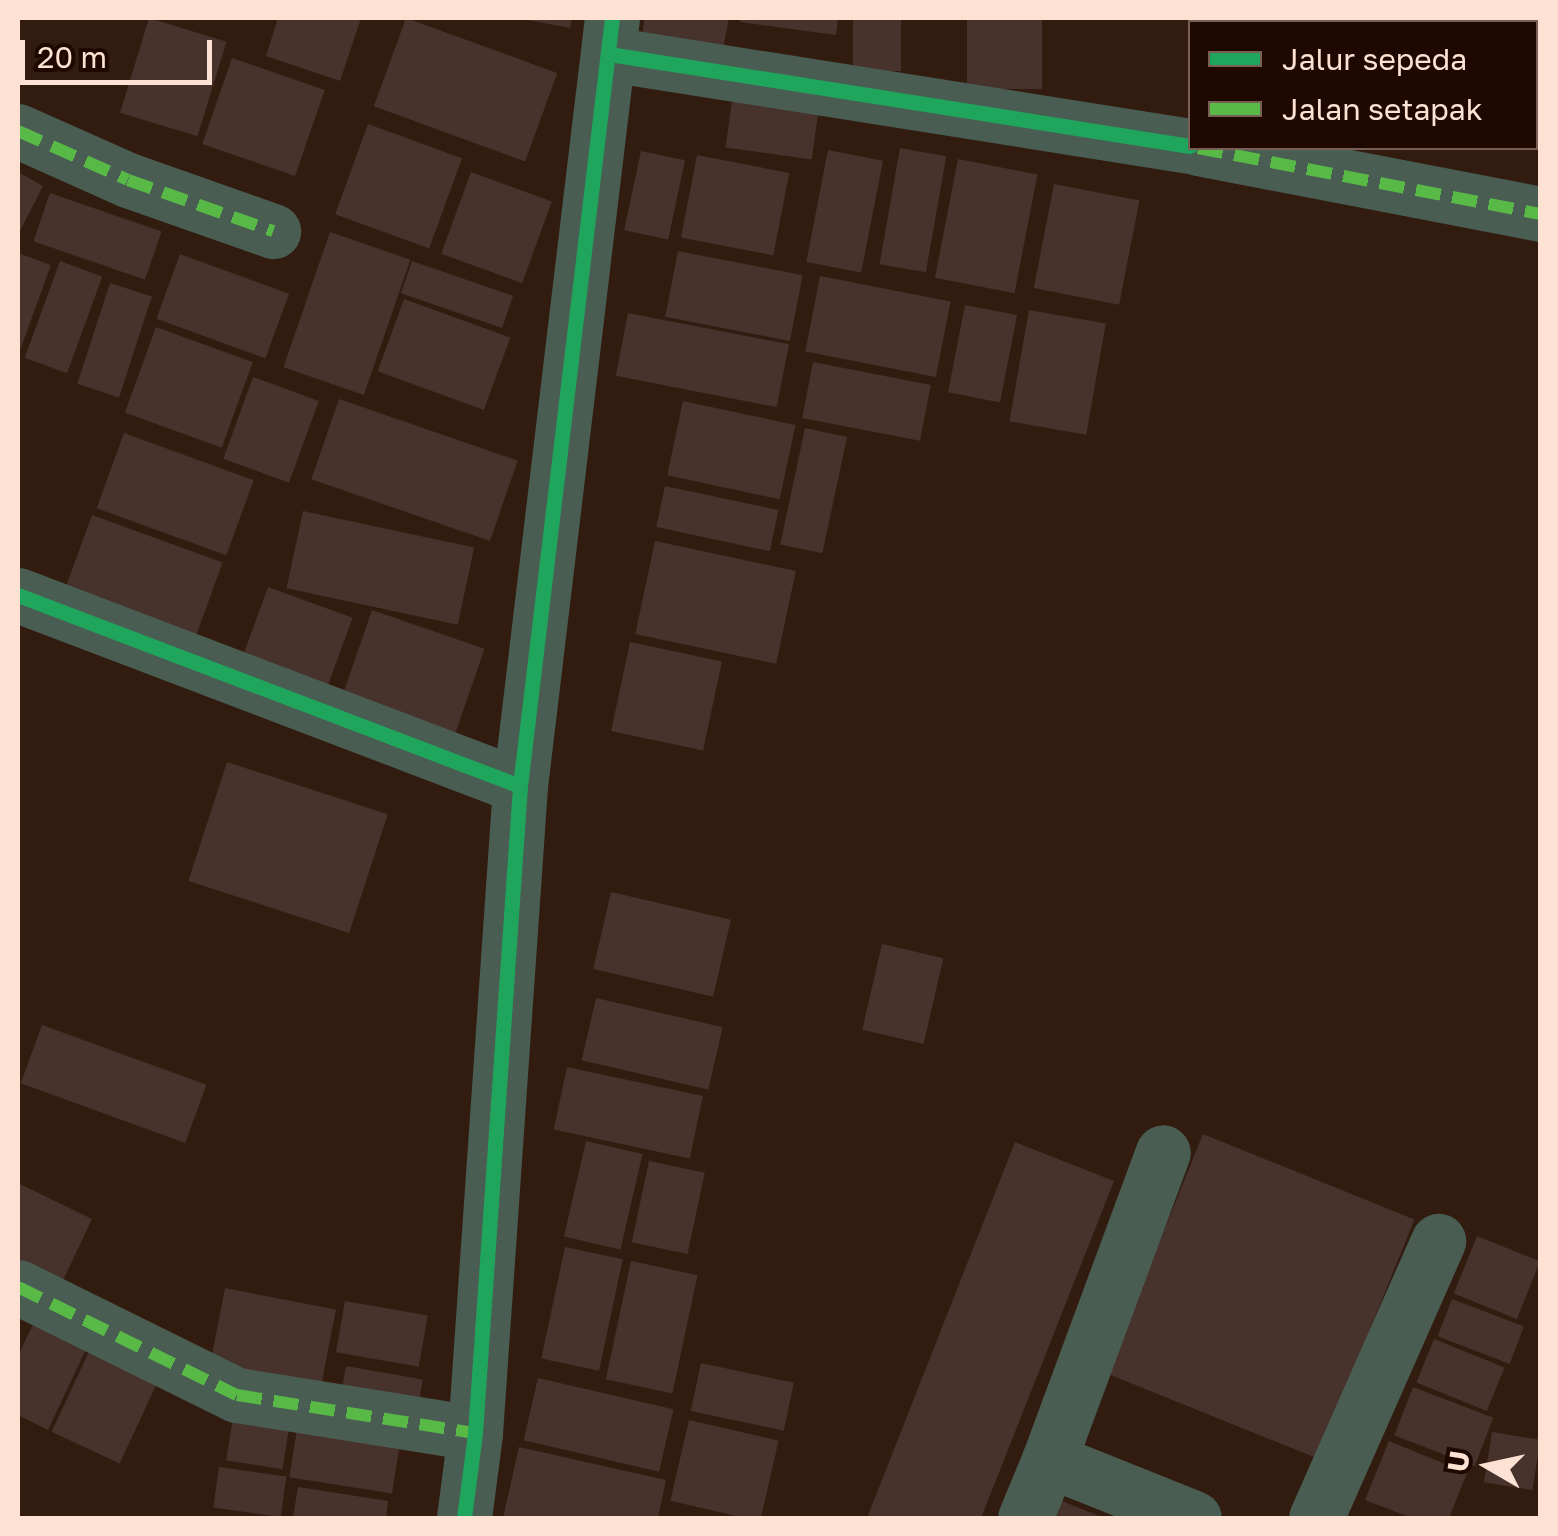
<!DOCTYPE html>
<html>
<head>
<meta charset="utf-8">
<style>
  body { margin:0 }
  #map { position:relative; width:1558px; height:1536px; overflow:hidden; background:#321c10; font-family:"Golos Text",sans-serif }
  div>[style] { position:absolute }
  .building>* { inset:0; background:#48322c; transform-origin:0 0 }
  .street>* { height:55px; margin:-27.5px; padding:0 27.5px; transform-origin:27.5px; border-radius:27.5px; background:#495d52 }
  .quiet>* { height:12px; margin-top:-6px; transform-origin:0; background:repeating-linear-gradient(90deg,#58b947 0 25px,transparent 0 37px) }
  .cycleway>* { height:15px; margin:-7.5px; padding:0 7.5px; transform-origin:7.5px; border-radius:7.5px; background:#20a55d }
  span { translate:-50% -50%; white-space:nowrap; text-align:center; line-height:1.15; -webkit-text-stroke:9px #1e0800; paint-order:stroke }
  .frame { position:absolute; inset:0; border:20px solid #fde2d4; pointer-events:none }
  .legend { position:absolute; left:1188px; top:20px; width:350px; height:130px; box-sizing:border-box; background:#1e0800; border:2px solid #775f55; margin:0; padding:12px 18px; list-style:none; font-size:30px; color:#fde2d4 }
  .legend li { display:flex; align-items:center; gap:20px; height:50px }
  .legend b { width:50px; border:2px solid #775f55 }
  .north { position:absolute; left:1438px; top:1416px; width:100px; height:100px; -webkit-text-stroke:8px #1e0800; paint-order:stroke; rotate:279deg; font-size:28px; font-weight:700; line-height:40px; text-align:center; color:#fde2d4 }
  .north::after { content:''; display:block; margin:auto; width:35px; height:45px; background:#fde2d4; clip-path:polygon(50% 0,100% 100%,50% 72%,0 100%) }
  .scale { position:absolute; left:20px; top:40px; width:192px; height:45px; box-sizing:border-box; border:5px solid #fde2d4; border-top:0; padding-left:12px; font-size:30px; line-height:35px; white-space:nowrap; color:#fde2d4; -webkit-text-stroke:8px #1e0800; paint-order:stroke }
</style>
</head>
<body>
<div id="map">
  <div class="building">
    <i style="left:149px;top:18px;width:81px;height:99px;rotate:17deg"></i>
    <i style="clip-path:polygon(278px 18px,361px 18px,340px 81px,266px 56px)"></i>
    <i style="left:406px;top:18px;width:161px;height:94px;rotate:20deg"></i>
    <i style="clip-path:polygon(517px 18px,572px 18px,570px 28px)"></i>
    <i style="clip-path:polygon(645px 18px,729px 18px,722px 54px,641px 40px)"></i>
    <i style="clip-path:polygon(741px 18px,838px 18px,836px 35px,740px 22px)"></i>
    <i style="left:853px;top:18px;width:48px;height:53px"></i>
    <i style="left:967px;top:18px;width:75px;height:71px"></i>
    <i style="left:232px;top:58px;width:98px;height:91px;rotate:19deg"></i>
    <i style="left:734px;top:87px;width:87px;height:61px;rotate:8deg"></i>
    <i style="left:368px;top:124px;width:100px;height:96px;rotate:20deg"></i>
    <i style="left:900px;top:148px;width:47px;height:118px;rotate:10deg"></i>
    <i style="left:828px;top:150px;width:56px;height:114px;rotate:11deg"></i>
    <i style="left:641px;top:151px;width:45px;height:81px;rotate:12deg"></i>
    <i style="left:697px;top:155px;width:94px;height:84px;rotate:11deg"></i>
    <i style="left:958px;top:159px;width:81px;height:121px;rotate:11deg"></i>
    <i style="clip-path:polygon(18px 172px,43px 186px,18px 235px)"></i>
    <i style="left:471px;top:172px;width:86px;height:87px;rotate:20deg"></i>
    <i style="left:1054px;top:184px;width:87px;height:106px;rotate:11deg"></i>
    <i style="left:50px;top:193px;width:118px;height:51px;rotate:19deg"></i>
    <i style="left:330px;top:232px;width:85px;height:143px;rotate:19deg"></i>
    <i style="left:678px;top:251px;width:127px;height:67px;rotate:11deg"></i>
    <i style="clip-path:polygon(18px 253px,51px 265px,18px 356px)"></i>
    <i style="left:180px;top:254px;width:116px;height:69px;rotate:20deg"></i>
    <i style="left:60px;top:261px;width:45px;height:103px;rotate:20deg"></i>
    <i style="left:412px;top:261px;width:107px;height:34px;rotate:19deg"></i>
    <i style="left:820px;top:276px;width:133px;height:77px;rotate:11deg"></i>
    <i style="left:110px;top:283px;width:44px;height:106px;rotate:18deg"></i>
    <i style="left:404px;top:299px;width:113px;height:77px;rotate:20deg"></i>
    <i style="left:965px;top:305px;width:53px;height:89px;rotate:11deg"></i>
    <i style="left:1029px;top:310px;width:78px;height:113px;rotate:10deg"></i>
    <i style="left:628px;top:313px;width:164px;height:64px;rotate:11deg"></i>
    <i style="left:156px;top:327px;width:103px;height:91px;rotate:20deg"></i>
    <i style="left:813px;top:362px;width:120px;height:57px;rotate:11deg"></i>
    <i style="left:253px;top:377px;width:70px;height:87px;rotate:20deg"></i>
    <i style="left:339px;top:399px;width:189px;height:85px;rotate:19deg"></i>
    <i style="left:683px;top:401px;width:115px;height:76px;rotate:12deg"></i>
    <i style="left:805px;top:428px;width:43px;height:119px;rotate:12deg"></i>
    <i style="left:124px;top:433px;width:138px;height:80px;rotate:20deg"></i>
    <i style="left:665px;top:486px;width:116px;height:42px;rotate:12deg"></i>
    <i style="left:303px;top:511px;width:175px;height:79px;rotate:12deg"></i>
    <i style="left:92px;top:515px;width:139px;height:81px;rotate:20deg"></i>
    <i style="left:655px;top:541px;width:144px;height:95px;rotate:12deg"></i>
    <i style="left:268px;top:587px;width:90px;height:83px;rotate:20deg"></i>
    <i style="left:372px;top:610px;width:119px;height:104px;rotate:19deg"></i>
    <i style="left:630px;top:642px;width:94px;height:91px;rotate:12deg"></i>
    <i style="left:227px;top:762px;width:169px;height:125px;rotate:18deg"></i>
    <i style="left:611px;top:892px;width:123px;height:79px;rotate:13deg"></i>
    <i style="left:882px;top:944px;width:63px;height:88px;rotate:13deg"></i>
    <i style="left:596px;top:998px;width:130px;height:64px;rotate:13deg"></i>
    <i style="left:42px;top:1025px;width:175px;height:62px;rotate:20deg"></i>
    <i style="left:567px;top:1067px;width:139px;height:64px;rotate:12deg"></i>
    <i style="left:1203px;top:1134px;width:228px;height:258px;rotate:22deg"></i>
    <i style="left:586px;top:1141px;width:58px;height:98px;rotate:13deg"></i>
    <i style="clip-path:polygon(1015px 1142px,1114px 1181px,1047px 1351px,981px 1518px,867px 1518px)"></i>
    <i style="left:649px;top:1161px;width:57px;height:83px;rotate:12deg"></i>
    <i style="clip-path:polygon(18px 1183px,92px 1219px,57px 1293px,18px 1274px)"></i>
    <i style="left:1477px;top:1236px;width:68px;height:62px;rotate:22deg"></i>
    <i style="left:565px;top:1247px;width:59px;height:114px;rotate:12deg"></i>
    <i style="left:631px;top:1261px;width:68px;height:121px;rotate:12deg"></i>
    <i style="left:225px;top:1288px;width:113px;height:85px;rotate:11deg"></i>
    <i style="left:1452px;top:1299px;width:77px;height:40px;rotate:21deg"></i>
    <i style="left:345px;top:1301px;width:84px;height:52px;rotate:10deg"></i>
    <i style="clip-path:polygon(36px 1318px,89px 1343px,48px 1430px,18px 1415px,18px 1356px)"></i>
    <i style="left:1434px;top:1339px;width:76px;height:47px;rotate:22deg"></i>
    <i style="left:93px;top:1343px;width:75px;height:98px;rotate:25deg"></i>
    <i style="left:701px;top:1363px;width:95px;height:49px;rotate:12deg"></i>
    <i style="left:346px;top:1366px;width:78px;height:41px;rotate:10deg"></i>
    <i style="left:538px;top:1378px;width:139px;height:64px;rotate:13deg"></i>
    <i style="left:1413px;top:1387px;width:86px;height:52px;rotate:21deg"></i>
    <i style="left:234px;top:1411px;width:57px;height:50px;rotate:9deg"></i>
    <i style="left:299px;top:1416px;width:104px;height:62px;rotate:9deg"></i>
    <i style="left:689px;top:1420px;width:92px;height:83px;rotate:13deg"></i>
    <i style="left:1492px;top:1432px;width:49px;height:51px;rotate:9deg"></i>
    <i style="clip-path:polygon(1389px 1441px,1467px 1473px,1449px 1518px,1412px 1518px,1365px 1500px)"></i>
    <i style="clip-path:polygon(519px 1447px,666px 1480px,658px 1518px,503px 1518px)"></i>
    <i style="left:219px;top:1467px;width:68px;height:41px;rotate:8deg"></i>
    <i style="clip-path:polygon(298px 1487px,388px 1501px,386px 1518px,293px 1518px)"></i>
    <i style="clip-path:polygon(1047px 1495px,1104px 1518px,1038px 1518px)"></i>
  </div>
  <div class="street">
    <i style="left:609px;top:54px;width:588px;rotate:9deg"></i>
    <i style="left:18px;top:131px;width:120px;rotate:24deg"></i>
    <i style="left:128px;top:180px;width:154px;rotate:19.4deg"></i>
    <i style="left:1198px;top:148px;width:348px;rotate:10.9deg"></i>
    <i style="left:18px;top:595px;width:537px;rotate:20.83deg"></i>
    <i style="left:18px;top:1287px;width:244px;rotate:26.3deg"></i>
    <i style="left:237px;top:1395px;width:241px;rotate:9.1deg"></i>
    <i style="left:1049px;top:1460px;width:328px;rotate:-69.7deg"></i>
    <i style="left:464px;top:1518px;width:86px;rotate:-82.6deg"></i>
    <i style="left:475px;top:1433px;width:649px;rotate:-86.02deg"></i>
    <i style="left:520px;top:786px;width:773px;rotate:-83.17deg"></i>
    <i style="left:1025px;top:1518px;width:63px;rotate:-67.5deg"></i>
    <i style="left:1049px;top:1460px;width:156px;rotate:21.8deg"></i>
    <i style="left:1316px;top:1518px;width:303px;rotate:-66.2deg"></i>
  </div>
  <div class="quiet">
    <i style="left:18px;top:131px;width:120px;rotate:24deg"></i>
    <i style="left:128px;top:180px;width:154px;rotate:19.4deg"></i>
    <i style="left:1198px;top:148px;width:348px;rotate:10.9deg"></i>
    <i style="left:18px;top:1287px;width:244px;rotate:26.3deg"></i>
    <i style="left:237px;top:1395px;width:241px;rotate:9.1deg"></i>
  </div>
  <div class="cycleway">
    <i style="left:609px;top:54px;width:588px;rotate:9deg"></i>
    <i style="left:18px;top:595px;width:537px;rotate:20.83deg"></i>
    <i style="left:464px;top:1518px;width:86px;rotate:-82.6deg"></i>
    <i style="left:475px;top:1433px;width:649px;rotate:-86.02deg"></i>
    <i style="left:520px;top:786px;width:773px;rotate:-83.17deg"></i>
  </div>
  <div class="frame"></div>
  <ul class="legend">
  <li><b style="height:12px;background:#20a55d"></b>Jalur sepeda</li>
  <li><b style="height:12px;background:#58b947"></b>Jalan setapak</li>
  </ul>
  <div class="north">U</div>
  <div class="scale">20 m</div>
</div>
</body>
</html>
